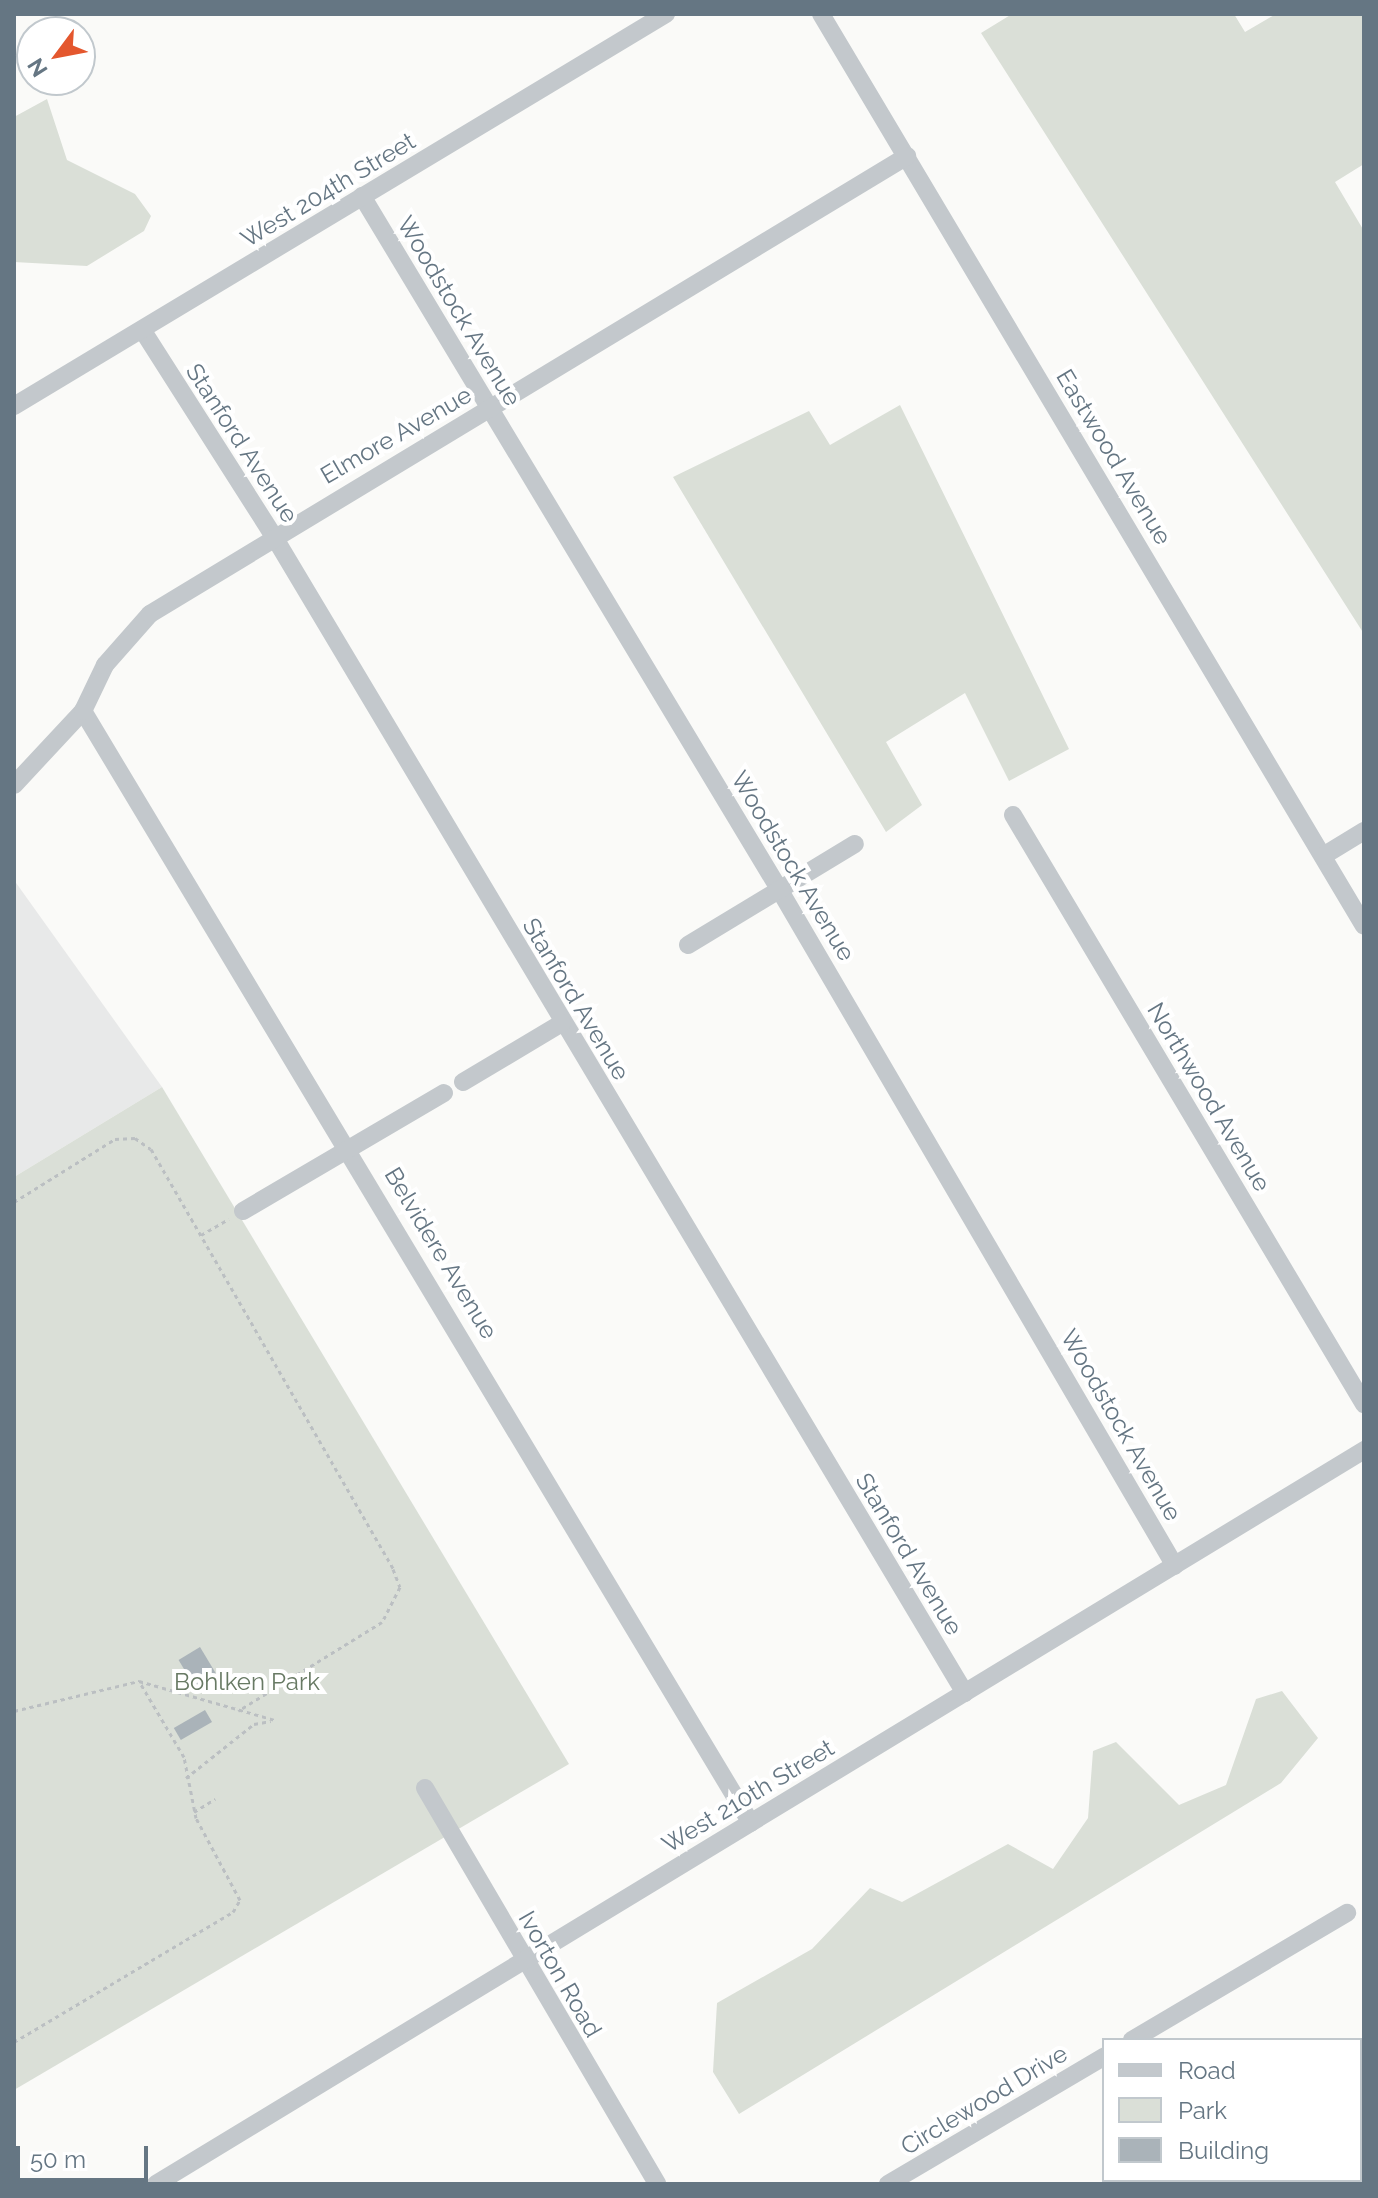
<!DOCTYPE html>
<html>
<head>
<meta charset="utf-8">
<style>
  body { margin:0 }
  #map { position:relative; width:1378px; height:2198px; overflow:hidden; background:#fafaf8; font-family:Raleway,sans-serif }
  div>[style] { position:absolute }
  .built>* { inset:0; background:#e8e9e9 }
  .green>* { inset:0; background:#dadfd7 }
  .building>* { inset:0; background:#aab3b9; transform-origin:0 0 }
  .path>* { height:3px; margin-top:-1.5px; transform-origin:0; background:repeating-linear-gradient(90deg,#bbbfc2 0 4px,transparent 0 8px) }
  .minor>* { height:18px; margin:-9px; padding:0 9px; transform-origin:9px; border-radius:9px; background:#c3c8cc }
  span { translate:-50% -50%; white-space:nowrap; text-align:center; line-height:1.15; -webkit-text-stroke:8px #fff; paint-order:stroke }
  .street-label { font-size:24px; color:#657683 }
  .park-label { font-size:24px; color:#687a64 }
  .frame { position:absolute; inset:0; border:16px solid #657683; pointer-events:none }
  .legend { position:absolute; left:1102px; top:2038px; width:260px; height:144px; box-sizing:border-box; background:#fff; border:2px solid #c1c8cd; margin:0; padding:10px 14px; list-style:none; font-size:24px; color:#657683 }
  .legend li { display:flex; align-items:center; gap:16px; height:40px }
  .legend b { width:40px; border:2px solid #c1c8cd }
  .north { position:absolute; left:16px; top:16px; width:80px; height:80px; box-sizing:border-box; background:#fff; border:2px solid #c1c8cd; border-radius:50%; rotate:238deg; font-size:22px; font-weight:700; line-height:32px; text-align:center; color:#657683 }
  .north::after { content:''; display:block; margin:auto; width:28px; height:36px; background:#e4572e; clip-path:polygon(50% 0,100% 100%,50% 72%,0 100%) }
  .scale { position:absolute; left:16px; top:2146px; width:132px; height:36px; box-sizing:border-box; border:4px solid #657683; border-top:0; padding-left:10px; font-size:24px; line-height:28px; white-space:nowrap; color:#657683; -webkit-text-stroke:6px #fff; paint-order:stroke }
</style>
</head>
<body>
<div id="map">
  <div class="built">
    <i style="clip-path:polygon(14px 880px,162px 1087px,14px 1177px)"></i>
  </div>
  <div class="green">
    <i style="clip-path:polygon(1012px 14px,1234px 14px,1245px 32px,1276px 14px,1364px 14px,1364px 164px,1335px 182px,1364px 231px,1364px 634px,981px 33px)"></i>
    <i style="clip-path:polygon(47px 99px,67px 160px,135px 194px,151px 216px,144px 231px,87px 266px,14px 262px,14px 117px)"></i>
    <i style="clip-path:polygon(900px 405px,1069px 749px,1009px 781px,965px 693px,886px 742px,922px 805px,886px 832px,673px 477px,809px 411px,830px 445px)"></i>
    <i style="clip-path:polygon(162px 1087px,569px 1764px,14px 2090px,14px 1177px)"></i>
    <i style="clip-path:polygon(1282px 1691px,1318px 1738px,1281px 1783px,739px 2114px,713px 2072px,717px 2003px,812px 1949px,870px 1888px,902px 1902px,1008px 1844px,1053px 1869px,1088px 1818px,1093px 1751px,1116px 1742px,1179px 1805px,1226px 1785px,1256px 1699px)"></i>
  </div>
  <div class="building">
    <i style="left:200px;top:1647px;width:33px;height:25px;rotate:59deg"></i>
    <i style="left:205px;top:1710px;width:14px;height:36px;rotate:60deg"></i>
  </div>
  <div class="path">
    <i style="left:14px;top:1202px;width:119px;rotate:-32deg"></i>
    <i style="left:115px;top:1139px;width:20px;rotate:-3deg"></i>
    <i style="left:135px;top:1138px;width:19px;rotate:35deg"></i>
    <i style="left:151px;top:1149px;width:485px;rotate:60deg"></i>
    <i style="left:393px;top:1569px;width:19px;rotate:69deg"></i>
    <i style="left:400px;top:1587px;width:39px;rotate:117deg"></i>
    <i style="left:382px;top:1622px;width:169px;rotate:148.3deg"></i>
    <i style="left:201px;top:1235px;width:32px;rotate:-30deg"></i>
    <i style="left:14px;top:1711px;width:129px;rotate:-13.5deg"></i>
    <i style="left:139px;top:1681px;width:141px;rotate:16deg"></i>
    <i style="left:186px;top:1778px;width:87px;rotate:-38.5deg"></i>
    <i style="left:254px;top:1724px;width:17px;rotate:-10deg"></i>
    <i style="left:194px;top:1812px;width:25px;rotate:-32deg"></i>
    <i style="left:14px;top:2042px;width:255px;rotate:-30.7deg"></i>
    <i style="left:233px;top:1912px;width:14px;rotate:-60deg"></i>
    <i style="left:240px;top:1900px;width:93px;rotate:-118.2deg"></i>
    <i style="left:196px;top:1818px;width:62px;rotate:-101.1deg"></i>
    <i style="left:184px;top:1757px;width:88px;rotate:-120.6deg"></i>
  </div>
  <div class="minor">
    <i style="left:821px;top:14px;width:1061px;rotate:59.23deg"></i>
    <i style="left:362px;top:196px;width:809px;rotate:58.96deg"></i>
    <i style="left:779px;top:889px;width:784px;rotate:59.68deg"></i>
    <i style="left:143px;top:331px;width:242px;rotate:57.5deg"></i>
    <i style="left:273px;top:535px;width:1349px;rotate:59.14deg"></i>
    <i style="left:14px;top:406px;width:761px;rotate:-31.02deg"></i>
    <i style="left:83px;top:711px;width:1297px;rotate:59.01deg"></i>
    <i style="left:14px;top:785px;width:101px;rotate:-47deg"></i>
    <i style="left:83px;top:711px;width:51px;rotate:-64.4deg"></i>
    <i style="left:105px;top:665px;width:68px;rotate:-48.6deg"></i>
    <i style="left:150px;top:614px;width:885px;rotate:-31.17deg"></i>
    <i style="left:1013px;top:815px;width:686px;rotate:59.21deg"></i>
    <i style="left:1323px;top:856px;width:48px;rotate:-31.4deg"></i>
    <i style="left:688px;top:945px;width:195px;rotate:-31.2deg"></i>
    <i style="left:463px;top:1082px;width:115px;rotate:-30.8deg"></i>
    <i style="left:243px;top:1211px;width:233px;rotate:-30.4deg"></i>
    <i style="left:425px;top:1788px;width:459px;rotate:59.6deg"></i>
    <i style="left:1132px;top:2040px;width:250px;rotate:-30.6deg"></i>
    <i style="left:156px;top:2184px;width:1414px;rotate:-31.28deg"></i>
    <i style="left:888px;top:2184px;width:251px;rotate:-30.5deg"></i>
  </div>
  <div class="street-label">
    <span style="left:328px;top:190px;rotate:-31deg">West 204th Street</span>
    <span style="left:459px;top:311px;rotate:59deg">Woodstock Avenue</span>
    <span style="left:396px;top:435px;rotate:-30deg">Elmore Avenue</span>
    <span style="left:242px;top:443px;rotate:57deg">Stanford Avenue</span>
    <span style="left:1114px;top:457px;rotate:59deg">Eastwood Avenue</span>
    <span style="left:793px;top:866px;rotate:59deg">Woodstock Avenue</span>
    <span style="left:576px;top:999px;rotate:59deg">Stanford Avenue</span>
    <span style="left:1209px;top:1097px;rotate:59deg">Northwood Avenue</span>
    <span style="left:441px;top:1253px;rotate:59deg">Belvidere Avenue</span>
    <span style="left:1121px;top:1425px;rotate:60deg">Woodstock Avenue</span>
    <span style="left:909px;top:1554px;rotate:59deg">Stanford Avenue</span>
    <span style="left:748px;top:1796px;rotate:-31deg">West 210th Street</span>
    <span style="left:560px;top:1974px;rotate:60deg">Ivorton Road</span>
    <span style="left:984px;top:2100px;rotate:-31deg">Circlewood Drive</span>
  </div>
  <div class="park-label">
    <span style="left:247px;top:1682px">Bohlken Park</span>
  </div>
  <div class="frame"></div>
  <ul class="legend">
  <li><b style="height:10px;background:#c3c8cc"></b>Road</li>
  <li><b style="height:22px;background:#dadfd7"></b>Park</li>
  <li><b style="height:22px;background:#aab3b9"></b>Building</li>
  </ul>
  <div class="north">N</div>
  <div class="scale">50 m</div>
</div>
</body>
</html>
